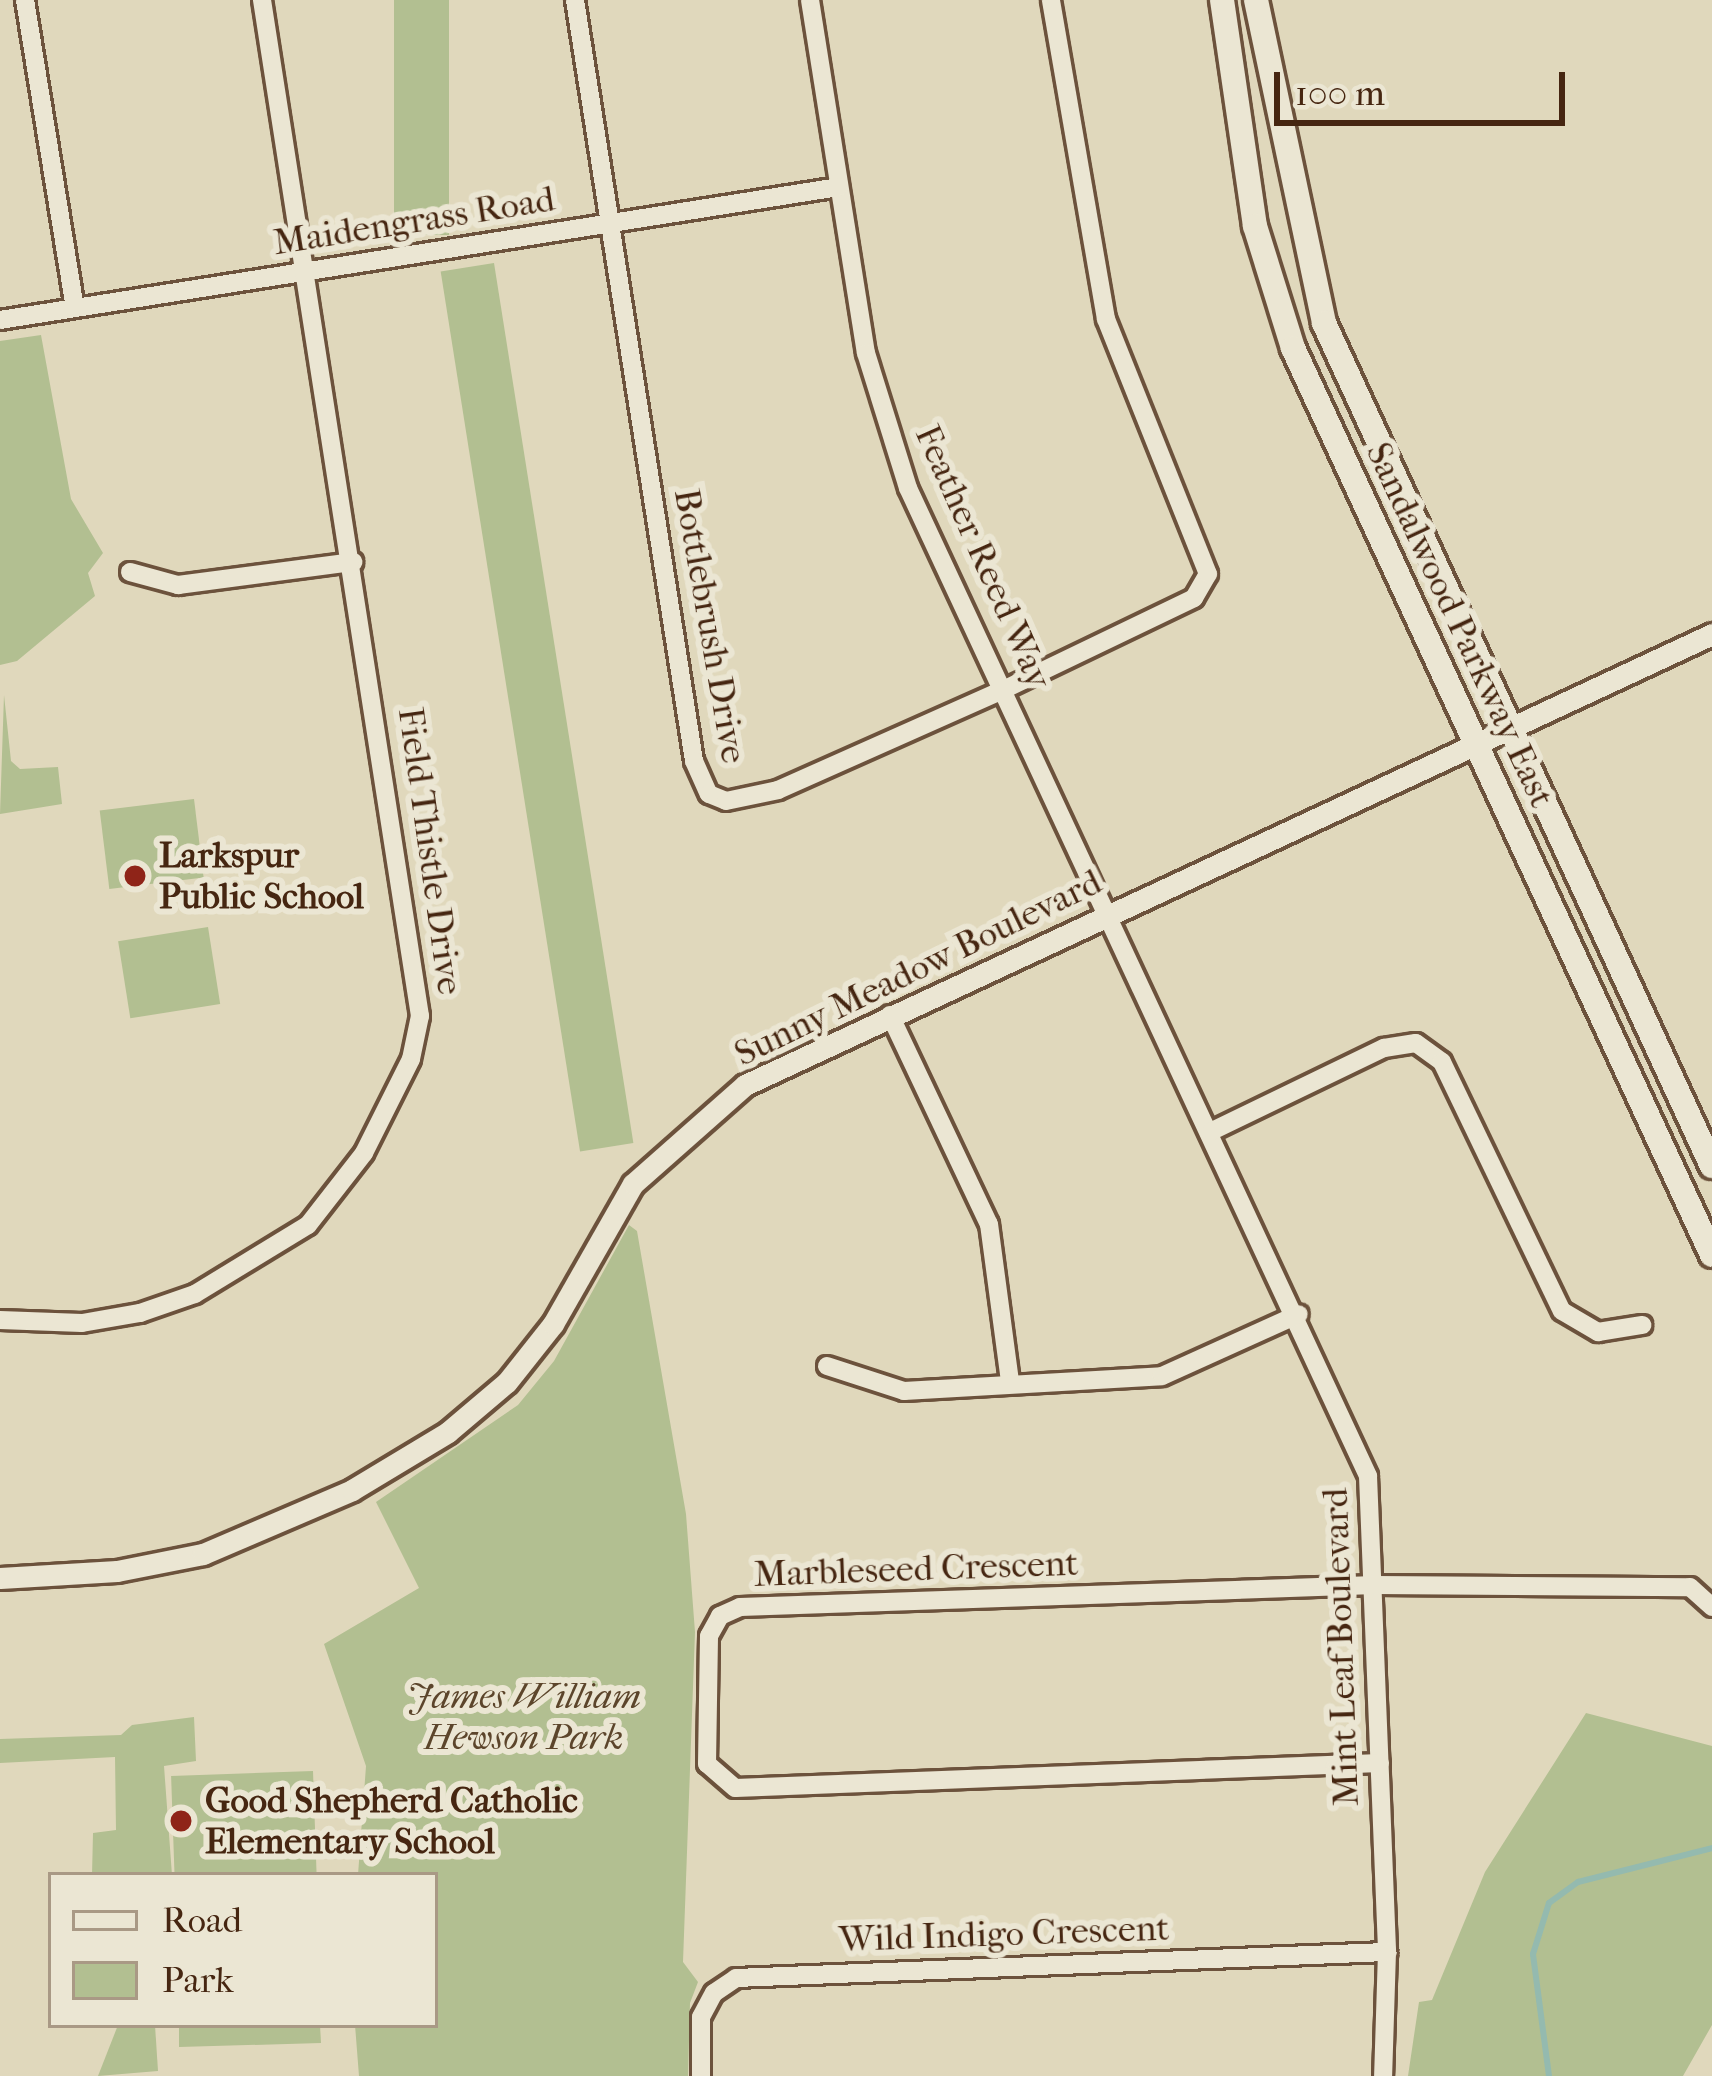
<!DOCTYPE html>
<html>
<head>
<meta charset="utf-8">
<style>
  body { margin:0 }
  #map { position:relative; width:1712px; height:2076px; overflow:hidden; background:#e0d8bc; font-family:"IM FELL French Canon",serif }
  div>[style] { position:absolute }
  .green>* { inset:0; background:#b2bf91; transform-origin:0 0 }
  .stream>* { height:6px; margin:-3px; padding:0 3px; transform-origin:3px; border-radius:3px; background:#94baaf }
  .roads { filter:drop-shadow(3px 0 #6c523c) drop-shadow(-3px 0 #6c523c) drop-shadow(0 3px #6c523c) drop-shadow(0 -3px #6c523c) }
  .minor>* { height:18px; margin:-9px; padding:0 9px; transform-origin:9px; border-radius:9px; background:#ebe6d3 }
  .tertiary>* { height:21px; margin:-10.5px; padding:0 10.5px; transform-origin:10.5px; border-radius:10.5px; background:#ebe6d3 }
  .secondary>* { height:24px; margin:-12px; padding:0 12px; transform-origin:12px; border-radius:12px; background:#ebe6d3 }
  .dots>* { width:33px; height:33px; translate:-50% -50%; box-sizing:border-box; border:6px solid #ebe6d3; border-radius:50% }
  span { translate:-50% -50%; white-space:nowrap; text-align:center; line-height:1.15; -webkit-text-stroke:12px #ebe6d3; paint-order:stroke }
  .street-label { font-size:36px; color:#462611 }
  .poi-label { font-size:36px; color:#462611; font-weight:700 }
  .left { translate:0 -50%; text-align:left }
  .park-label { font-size:36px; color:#5c452b; font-style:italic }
  .legend { position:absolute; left:48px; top:1872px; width:390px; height:156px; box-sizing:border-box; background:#ebe6d3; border:3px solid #a99985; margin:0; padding:15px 21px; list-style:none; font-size:36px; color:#462611 }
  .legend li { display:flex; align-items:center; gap:24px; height:60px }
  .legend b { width:60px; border:3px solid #a99985 }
  .scale { position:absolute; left:1274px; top:72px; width:291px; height:54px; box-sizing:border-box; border:6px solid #462611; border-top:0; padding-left:15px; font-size:36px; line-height:42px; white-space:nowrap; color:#462611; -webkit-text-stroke:9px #ebe6d3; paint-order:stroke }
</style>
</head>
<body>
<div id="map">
  <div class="green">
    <i style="left:394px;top:0;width:55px;height:235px"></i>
    <i style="left:494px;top:263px;width:891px;height:54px;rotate:81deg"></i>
    <i style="clip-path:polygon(41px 335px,71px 499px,103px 553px,88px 573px,95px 596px,17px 661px,0 665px,0 341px)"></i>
    <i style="clip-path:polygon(4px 695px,11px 761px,20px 769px,58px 767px,62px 804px,0 814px)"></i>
    <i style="left:194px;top:799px;width:79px;height:95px;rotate:83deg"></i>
    <i style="left:208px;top:927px;width:78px;height:91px;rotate:81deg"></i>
    <i style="clip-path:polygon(629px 1225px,637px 1231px,686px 1514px,695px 1632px,683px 1962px,698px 1982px,690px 2003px,688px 2076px,359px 2076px,355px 2025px,435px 2025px,435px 1875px,358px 1875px,366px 1766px,324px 1644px,419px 1588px,376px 1502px,518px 1405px,554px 1361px)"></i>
    <i style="clip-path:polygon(1586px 1713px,1712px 1746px,1712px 2025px,1683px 2076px,1408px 2076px,1419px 2002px,1432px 2000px,1485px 1872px)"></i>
    <i style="clip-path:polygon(194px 1717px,196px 1761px,164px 1766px,172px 1875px,92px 1875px,93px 1833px,116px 1830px,115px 1757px,0 1763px,0 1739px,121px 1735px,132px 1725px)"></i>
    <i style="left:313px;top:1771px;width:104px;height:142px;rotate:88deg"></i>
    <i style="clip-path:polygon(118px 2025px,155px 2025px,158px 2071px,98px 2076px)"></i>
    <i style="clip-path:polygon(179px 2025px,320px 2025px,321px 2043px,179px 2047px)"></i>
  </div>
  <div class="stream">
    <i style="left:1549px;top:2076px;width:123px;rotate:-97.5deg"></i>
    <i style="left:1533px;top:1954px;width:53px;rotate:-72.6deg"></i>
    <i style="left:1549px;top:1903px;width:36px;rotate:-36deg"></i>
    <i style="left:1578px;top:1882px;width:138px;rotate:-14.2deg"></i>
  </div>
  <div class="roads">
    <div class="minor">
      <i style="left:25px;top:0;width:312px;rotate:80.8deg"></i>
      <i style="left:575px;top:0;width:770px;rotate:81.11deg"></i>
      <i style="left:694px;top:761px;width:36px;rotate:66deg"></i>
      <i style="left:709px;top:794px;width:18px;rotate:22deg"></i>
      <i style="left:726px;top:801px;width:53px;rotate:-11.9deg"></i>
      <i style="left:778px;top:790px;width:246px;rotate:-24deg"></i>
      <i style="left:1003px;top:690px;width:212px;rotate:-25.7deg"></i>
      <i style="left:1194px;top:598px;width:28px;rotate:-60deg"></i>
      <i style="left:1208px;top:574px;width:275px;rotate:-111.8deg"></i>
      <i style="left:1106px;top:319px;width:324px;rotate:-99.8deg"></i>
      <i style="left:810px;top:0;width:357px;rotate:81deg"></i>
      <i style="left:866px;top:353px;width:141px;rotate:72.7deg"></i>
      <i style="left:908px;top:488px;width:1090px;rotate:65.03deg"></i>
      <i style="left:1368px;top:1476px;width:476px;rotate:87.7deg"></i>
      <i style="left:1387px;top:1952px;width:124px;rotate:91.8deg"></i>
      <i style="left:0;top:320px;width:849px;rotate:-9.01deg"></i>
      <i style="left:130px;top:572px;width:50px;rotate:15.2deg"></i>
      <i style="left:178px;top:585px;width:177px;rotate:-7.5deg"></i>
      <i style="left:890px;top:1015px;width:231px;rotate:64.7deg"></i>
      <i style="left:989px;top:1224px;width:159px;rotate:82.4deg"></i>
      <i style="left:1212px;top:1131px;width:191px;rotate:-25.8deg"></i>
      <i style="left:1384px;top:1048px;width:32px;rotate:-9deg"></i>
      <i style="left:1416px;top:1043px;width:32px;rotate:36deg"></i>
      <i style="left:1442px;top:1062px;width:276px;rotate:64.3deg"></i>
      <i style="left:1562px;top:1311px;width:42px;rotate:30.3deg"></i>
      <i style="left:1598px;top:1332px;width:45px;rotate:-9deg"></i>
      <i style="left:0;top:1320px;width:82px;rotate:2.1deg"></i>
      <i style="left:82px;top:1323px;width:59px;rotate:-9.8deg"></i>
      <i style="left:140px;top:1313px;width:58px;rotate:-19.1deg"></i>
      <i style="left:195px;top:1294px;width:132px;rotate:-31.4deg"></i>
      <i style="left:308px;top:1225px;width:91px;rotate:-52.1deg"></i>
      <i style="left:364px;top:1153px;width:105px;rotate:-63.4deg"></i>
      <i style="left:411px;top:1059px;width:44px;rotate:-78.2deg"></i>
      <i style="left:420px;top:1016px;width:1028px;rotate:-98.84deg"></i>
      <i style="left:827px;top:1366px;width:81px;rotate:18deg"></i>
      <i style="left:904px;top:1391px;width:258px;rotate:-3.3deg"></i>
      <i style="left:1162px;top:1376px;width:150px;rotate:-24.3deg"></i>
      <i style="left:1380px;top:1763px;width:645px;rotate:177.78deg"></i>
      <i style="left:735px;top:1788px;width:37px;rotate:-139deg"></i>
      <i style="left:707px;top:1764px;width:128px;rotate:-89.1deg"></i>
      <i style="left:709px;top:1636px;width:23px;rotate:-61deg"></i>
      <i style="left:720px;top:1616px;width:22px;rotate:-24deg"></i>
      <i style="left:740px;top:1607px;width:635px;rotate:-1.98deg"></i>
      <i style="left:1375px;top:1585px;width:315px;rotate:0.4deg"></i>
      <i style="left:1690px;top:1587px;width:30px;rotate:42deg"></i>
      <i style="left:701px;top:2076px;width:59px;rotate:-90deg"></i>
      <i style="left:701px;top:2017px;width:27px;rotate:-62deg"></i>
      <i style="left:714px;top:1993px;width:27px;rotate:-34deg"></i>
      <i style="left:736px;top:1978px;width:652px;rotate:-2.29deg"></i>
    </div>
    <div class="tertiary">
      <i style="left:0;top:1578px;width:117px;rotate:-3.4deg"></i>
      <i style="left:117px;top:1571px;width:88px;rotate:-11.2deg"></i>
      <i style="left:203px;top:1554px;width:162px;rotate:-23.2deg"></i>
      <i style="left:352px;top:1490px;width:112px;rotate:-31.1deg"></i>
      <i style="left:448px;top:1432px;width:77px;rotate:-40.3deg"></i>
      <i style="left:507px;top:1382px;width:74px;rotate:-51.6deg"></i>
      <i style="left:553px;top:1324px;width:161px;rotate:-60.3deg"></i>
      <i style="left:633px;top:1184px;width:149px;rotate:-41.5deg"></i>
      <i style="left:745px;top:1085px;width:1067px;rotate:-25deg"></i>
    </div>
    <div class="secondary">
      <i style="left:1222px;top:0;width:228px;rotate:81.7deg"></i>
      <i style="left:1255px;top:226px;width:128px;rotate:72.7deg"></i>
      <i style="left:1293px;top:348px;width:999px;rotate:65.2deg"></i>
      <i style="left:1256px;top:0;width:330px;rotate:78.1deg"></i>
      <i style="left:1324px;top:323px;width:928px;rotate:65.29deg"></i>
    </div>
  </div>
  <div class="dots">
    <i style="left:135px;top:876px;background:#8f2418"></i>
    <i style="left:181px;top:1821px;background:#8f2418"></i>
  </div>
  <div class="street-label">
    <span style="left:414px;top:221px;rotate:-9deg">Maidengrass Road</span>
    <span style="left:983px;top:557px;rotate:66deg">Feather Reed Way</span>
    <span style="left:1460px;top:625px;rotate:65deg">Sandalwood Parkway East</span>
    <span style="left:710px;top:626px;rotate:80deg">Bottlebrush Drive</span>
    <span style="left:430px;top:851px;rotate:82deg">Field Thistle Drive</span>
    <span style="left:918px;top:968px;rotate:-26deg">Sunny Meadow Boulevard</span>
    <span style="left:916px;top:1569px;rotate:-2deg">Marbleseed Crescent</span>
    <span style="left:1341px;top:1647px;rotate:-92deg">Mint Leaf Boulevard</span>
    <span style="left:1004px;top:1934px;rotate:-2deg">Wild Indigo Crescent</span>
  </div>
  <div class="poi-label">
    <span class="left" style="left:159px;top:876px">Larkspur<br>Public School</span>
    <span class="left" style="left:205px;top:1821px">Good Shepherd Catholic<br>Elementary School</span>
  </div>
  <div class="park-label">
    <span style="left:524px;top:1717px">James William<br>Hewson Park</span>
  </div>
  <ul class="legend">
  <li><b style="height:15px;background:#ebe6d3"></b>Road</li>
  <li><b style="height:33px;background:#b2bf91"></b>Park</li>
  </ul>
  <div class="scale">100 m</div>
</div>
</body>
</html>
